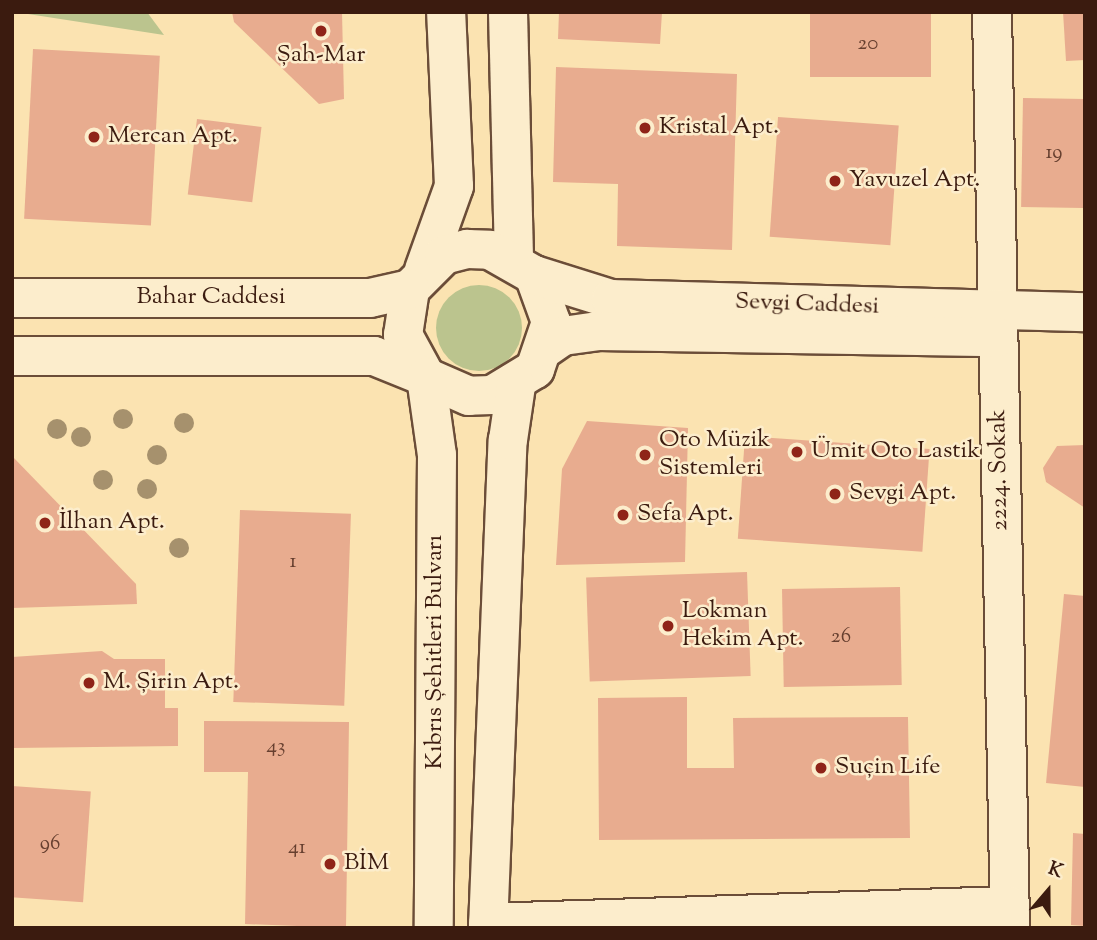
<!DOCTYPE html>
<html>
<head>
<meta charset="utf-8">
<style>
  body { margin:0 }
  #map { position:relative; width:1097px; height:940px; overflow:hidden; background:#fbe3b1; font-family:"Sorts Mill Goudy",serif }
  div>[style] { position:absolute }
  .green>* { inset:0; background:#bbc48e }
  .round { border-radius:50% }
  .building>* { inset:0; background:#e8ac8f; transform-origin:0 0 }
  .roads { filter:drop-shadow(2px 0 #6b4d38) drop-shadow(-2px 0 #6b4d38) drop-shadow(0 2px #6b4d38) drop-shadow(0 -2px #6b4d38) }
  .street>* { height:38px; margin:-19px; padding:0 19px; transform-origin:19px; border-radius:19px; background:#fcedcc }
  .secondary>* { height:38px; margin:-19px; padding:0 19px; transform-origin:19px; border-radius:19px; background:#fcedcc }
  .trees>* { width:20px; height:20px; margin:-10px; border-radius:50%; background:#a6916d }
  .dots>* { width:19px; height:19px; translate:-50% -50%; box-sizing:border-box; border:4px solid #fcedcc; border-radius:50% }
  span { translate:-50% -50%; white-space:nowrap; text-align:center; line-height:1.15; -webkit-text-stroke:5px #fcedcc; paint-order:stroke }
  .number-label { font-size:21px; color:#663f2f }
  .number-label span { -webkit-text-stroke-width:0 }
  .poi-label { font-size:24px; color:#3b1b0f }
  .left { translate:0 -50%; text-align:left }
  .street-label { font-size:24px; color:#3b1b0f }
  .frame { position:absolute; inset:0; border:14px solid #3b1b0f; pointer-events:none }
  .north { position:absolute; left:1013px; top:856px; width:70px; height:70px; -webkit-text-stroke:5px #fcedcc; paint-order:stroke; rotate:20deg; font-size:19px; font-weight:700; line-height:28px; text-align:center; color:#3b1b0f }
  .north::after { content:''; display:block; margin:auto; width:24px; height:32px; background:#3b1b0f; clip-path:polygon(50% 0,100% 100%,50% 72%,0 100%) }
</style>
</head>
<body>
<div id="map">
  <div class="green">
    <i style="clip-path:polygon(15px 12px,147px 12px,164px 35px)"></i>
    <i class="round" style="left:436px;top:285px;width:86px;height:86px"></i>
  </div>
  <div class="building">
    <i style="clip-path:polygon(232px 12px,342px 12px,344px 99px,319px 104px,234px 22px)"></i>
    <i style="clip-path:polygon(559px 12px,662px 12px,660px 44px,558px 39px)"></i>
    <i style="left:810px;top:12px;width:121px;height:65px"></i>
    <i style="clip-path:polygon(1063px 12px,1085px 12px,1085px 60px,1066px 61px)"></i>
    <i style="left:33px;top:49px;width:127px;height:170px;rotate:3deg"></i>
    <i style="clip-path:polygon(556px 67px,737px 74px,732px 250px,617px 246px,618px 184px,553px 182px)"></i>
    <i style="left:1023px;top:98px;width:62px;height:109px;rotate:1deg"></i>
    <i style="left:778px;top:117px;width:121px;height:120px;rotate:4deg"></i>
    <i style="left:197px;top:119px;width:65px;height:76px;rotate:7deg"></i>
    <i style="clip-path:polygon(587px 421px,688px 428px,685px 562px,556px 565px,562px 469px)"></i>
    <i style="left:745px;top:436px;width:185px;height:103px;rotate:4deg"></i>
    <i style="clip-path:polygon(1085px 445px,1085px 508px,1046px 482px,1043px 468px,1057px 446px)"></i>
    <i style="clip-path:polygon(12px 456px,136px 584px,137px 604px,12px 608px)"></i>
    <i style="left:240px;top:510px;width:111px;height:192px;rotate:2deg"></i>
    <i style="left:747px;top:572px;width:104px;height:161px;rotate:88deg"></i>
    <i style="left:900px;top:587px;width:98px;height:118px;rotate:89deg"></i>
    <i style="clip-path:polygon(1064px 594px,1085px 596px,1085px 787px,1046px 783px)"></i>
    <i style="clip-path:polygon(102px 651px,114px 659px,165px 659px,165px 708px,178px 708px,178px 746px,12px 748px,12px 657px)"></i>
    <i style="clip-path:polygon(687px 697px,687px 768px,734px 768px,733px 718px,908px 717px,910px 838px,599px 840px,598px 698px)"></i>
    <i style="clip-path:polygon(204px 721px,349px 722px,346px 928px,245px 924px,248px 772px,204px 772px)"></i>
    <i style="left:12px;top:786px;width:79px;height:111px;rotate:4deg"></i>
    <i style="clip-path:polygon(1073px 833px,1085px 834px,1085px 926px,1071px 925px)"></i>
  </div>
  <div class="roads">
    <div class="street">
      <i style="left:992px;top:12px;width:916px;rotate:88.87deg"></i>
      <i style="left:488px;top:923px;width:522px;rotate:-1.87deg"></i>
    </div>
    <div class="secondary">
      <i style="left:508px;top:12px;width:247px;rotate:88.6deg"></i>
      <i style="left:424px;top:270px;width:89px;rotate:-70.3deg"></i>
      <i style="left:454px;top:186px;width:174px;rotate:-92.6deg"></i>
      <i style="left:534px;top:275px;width:50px;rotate:70.1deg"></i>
      <i style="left:551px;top:322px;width:50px;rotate:108.8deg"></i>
      <i style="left:535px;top:369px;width:50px;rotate:148.8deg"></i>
      <i style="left:492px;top:395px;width:23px;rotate:178deg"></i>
      <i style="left:469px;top:396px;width:47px;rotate:-156.2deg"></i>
      <i style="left:426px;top:377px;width:48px;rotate:-118.7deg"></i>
      <i style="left:403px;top:335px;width:47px;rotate:-81.3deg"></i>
      <i style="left:410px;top:289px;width:48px;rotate:-45deg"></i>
      <i style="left:444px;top:255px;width:24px;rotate:-15deg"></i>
      <i style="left:467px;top:249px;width:23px;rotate:2deg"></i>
      <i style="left:490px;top:250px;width:51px;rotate:29.6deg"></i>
      <i style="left:534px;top:275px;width:81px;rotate:17.3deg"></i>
      <i style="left:611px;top:299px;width:474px;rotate:1.6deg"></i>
      <i style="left:12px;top:298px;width:358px"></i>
      <i style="left:370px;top:298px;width:41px;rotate:-12.7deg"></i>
      <i style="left:547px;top:347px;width:19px;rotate:-35deg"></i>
      <i style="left:563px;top:336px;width:35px;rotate:-8deg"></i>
      <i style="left:598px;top:331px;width:399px;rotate:0.9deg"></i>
      <i style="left:12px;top:356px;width:362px"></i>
      <i style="left:374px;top:356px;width:56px;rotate:22deg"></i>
      <i style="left:426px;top:377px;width:79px;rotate:82deg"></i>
      <i style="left:437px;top:455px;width:473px;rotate:90.4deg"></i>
      <i style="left:488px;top:928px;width:488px;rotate:-87.7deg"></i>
      <i style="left:508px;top:440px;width:55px;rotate:-81.6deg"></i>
    </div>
  </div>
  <div class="trees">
    <i style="left:123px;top:419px"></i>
    <i style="left:184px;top:423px"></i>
    <i style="left:57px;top:429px"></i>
    <i style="left:81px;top:437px"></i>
    <i style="left:157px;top:455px"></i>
    <i style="left:103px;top:480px"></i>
    <i style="left:147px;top:489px"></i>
    <i style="left:179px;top:548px"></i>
  </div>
  <div class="dots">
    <i style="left:321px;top:31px;background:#8f2418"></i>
    <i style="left:645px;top:128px;background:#8f2418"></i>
    <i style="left:94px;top:137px;background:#8f2418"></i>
    <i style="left:835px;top:181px;background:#8f2418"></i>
    <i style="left:797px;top:452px;background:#8f2418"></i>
    <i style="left:645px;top:455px;background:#8f2418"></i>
    <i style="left:835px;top:494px;background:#8f2418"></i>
    <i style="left:623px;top:515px;background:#8f2418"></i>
    <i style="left:45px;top:523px;background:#8f2418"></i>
    <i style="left:668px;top:626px;background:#8f2418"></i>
    <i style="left:89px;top:683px;background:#8f2418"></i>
    <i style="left:821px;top:768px;background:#8f2418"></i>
    <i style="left:330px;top:864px;background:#8f2418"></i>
  </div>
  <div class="number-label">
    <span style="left:868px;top:44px">20</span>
    <span style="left:1054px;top:153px">19</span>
    <span style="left:293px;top:562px">1</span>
    <span style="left:841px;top:637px">26</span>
    <span style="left:276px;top:747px">43</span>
    <span style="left:50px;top:844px">96</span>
    <span style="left:297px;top:848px">41</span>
  </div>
  <div class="poi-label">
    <span style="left:321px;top:56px">Şah-Mar</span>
    <span class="left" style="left:659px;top:128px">Kristal Apt.</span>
    <span class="left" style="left:108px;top:137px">Mercan Apt.</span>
    <span class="left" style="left:849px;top:181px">Yavuzel Apt.</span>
    <span class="left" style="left:659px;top:455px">Oto Müzik<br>Sistemleri</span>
    <span class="left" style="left:811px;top:452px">Ümit Oto Lastik</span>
    <span class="left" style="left:849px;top:494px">Sevgi Apt.</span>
    <span class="left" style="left:637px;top:515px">Sefa Apt.</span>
    <span class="left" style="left:59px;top:523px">İlhan Apt.</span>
    <span class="left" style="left:682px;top:626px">Lokman<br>Hekim Apt.</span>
    <span class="left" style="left:103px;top:683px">M. Şirin Apt.</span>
    <span class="left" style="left:835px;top:768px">Suçin Life</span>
    <span class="left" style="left:344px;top:864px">BİM</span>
  </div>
  <div class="street-label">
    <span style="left:211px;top:298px">Bahar Caddesi</span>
    <span style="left:807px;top:305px;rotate:2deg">Sevgi Caddesi</span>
    <span style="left:1000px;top:470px;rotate:-91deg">2224. Sokak</span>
    <span style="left:436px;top:652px;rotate:-90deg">Kıbrıs Şehitleri Bulvarı</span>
  </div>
  <div class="frame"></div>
  <div class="north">K</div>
</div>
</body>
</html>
